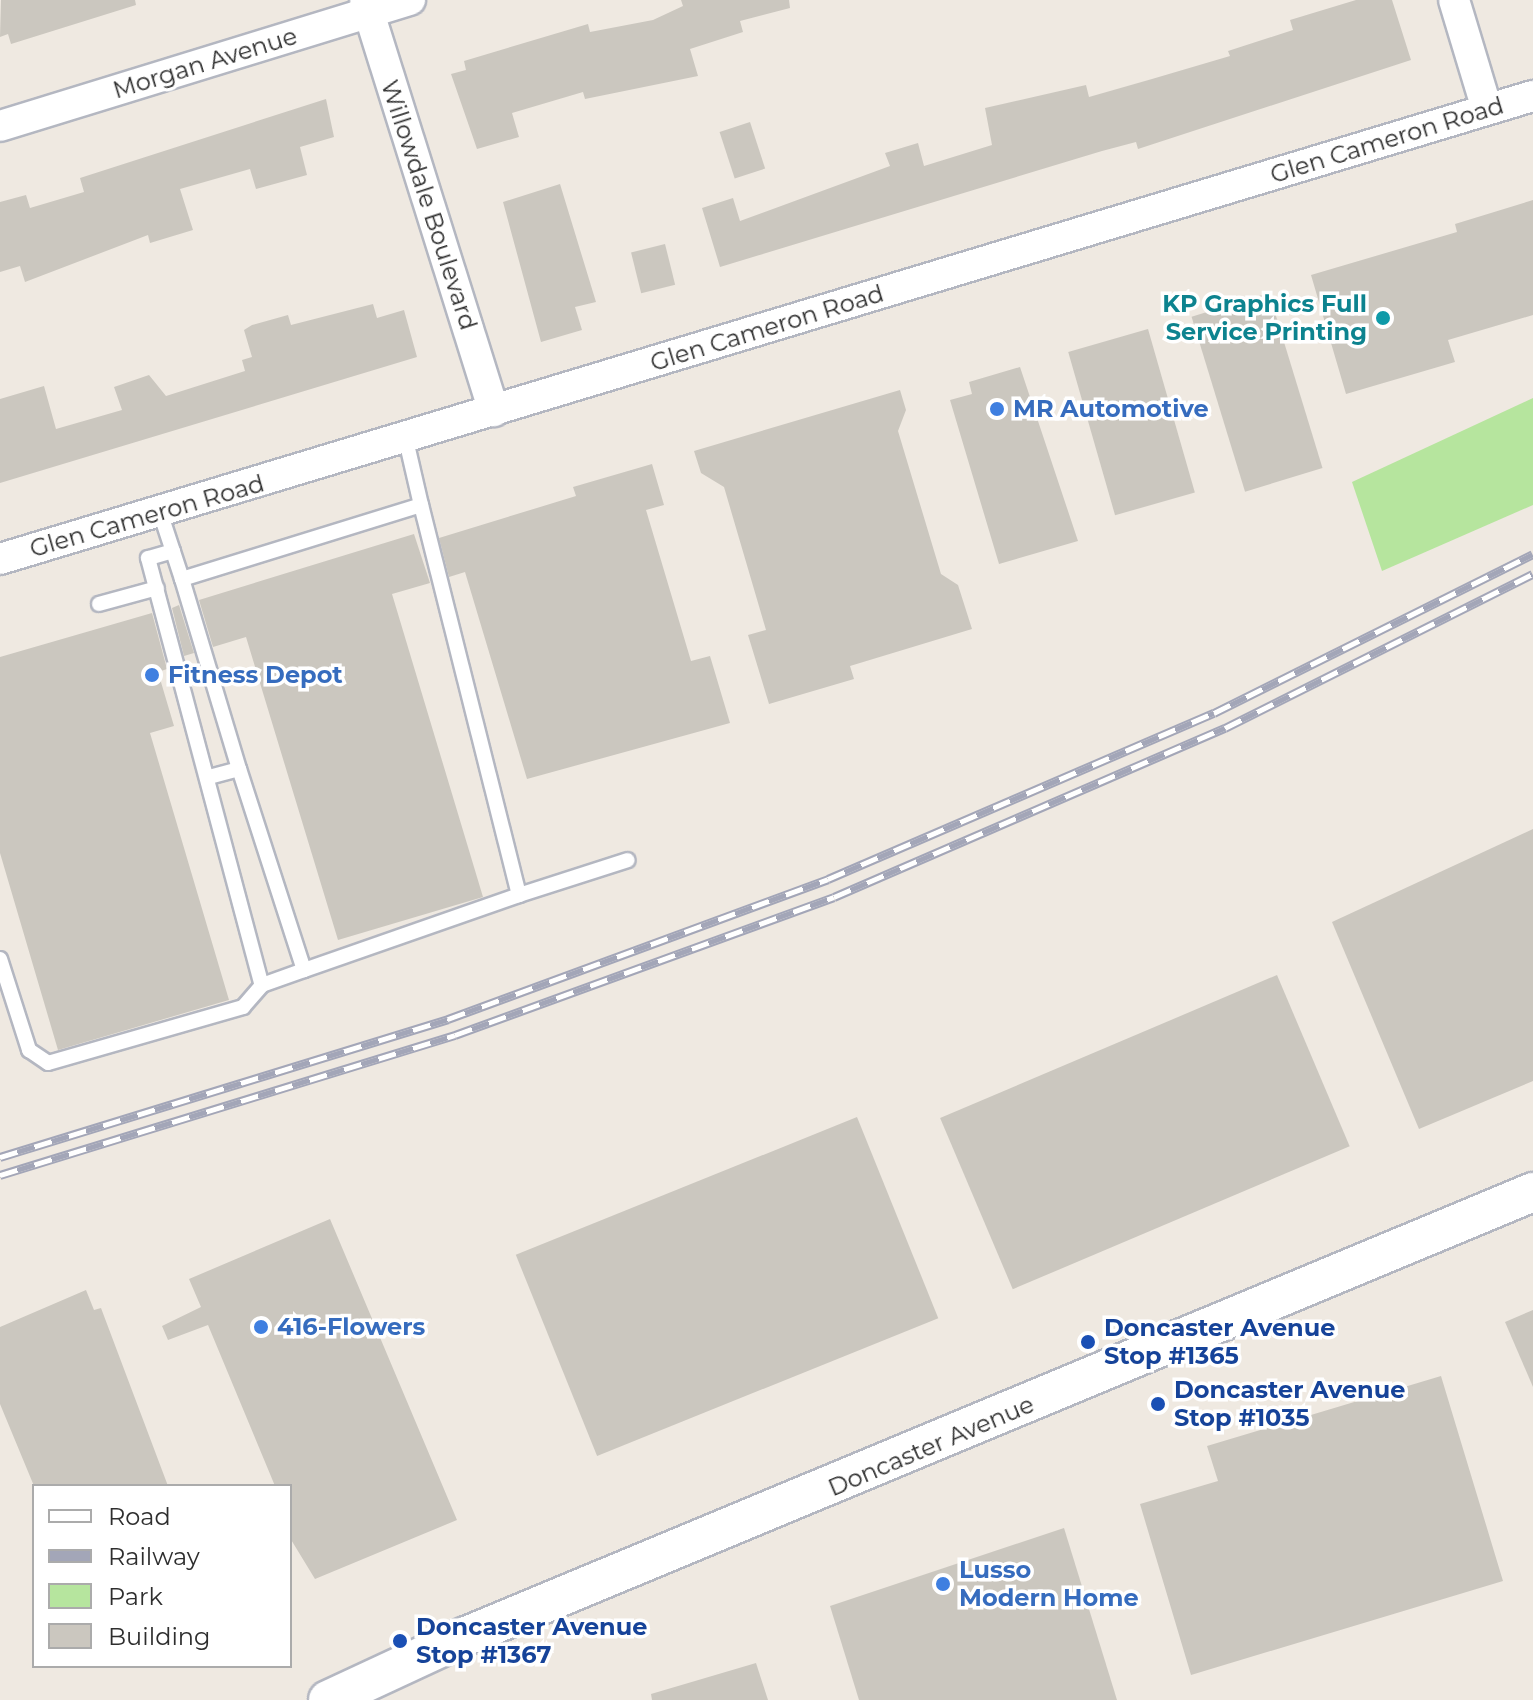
<!DOCTYPE html>
<html>
<head>
<meta charset="utf-8">
<style>
  body { margin:0 }
  #map { position:relative; width:1533px; height:1700px; overflow:hidden; background:#efe9e1; font-family:Montserrat,sans-serif }
  div>[style] { position:absolute }
  .green>* { inset:0; background:#b6e59e }
  .building>* { inset:0; background:#cbc7bf; transform-origin:0 0 }
  .roads { filter:drop-shadow(2px 0 #b4b7c1) drop-shadow(-2px 0 #b4b7c1) drop-shadow(0 2px #b4b7c1) drop-shadow(0 -2px #b4b7c1) }
  .service>* { height:14px; margin:-7px; padding:0 7px; transform-origin:7px; border-radius:7px; background:#fff }
  .minor>* { height:30px; margin:-15px; padding:0 15px; transform-origin:15px; border-radius:15px; background:#fff }
  .tertiary>* { height:38px; margin:-19px; padding:0 19px; transform-origin:19px; border-radius:19px; background:#fff }
  .rail>* { height:9px; margin-top:-4.5px; transform-origin:0; background:repeating-linear-gradient(90deg,#fff 0 18px,#a3a6b8 0 36px); box-sizing:border-box; border-block:2px solid #a3a6b8 }
  .dots>* { width:22px; height:22px; translate:-50% -50%; box-sizing:border-box; border:4px solid #fff; border-radius:50% }
  span { translate:-50% -50%; white-space:nowrap; text-align:center; line-height:1.15; -webkit-text-stroke:7px #fff; paint-order:stroke }
  .street-label { font-size:24px; color:#2e2e2e }
  .culture-label { font-size:24px; color:#0d838f; font-weight:700 }
  .right { translate:-100% -50%; text-align:right }
  .shop-label { font-size:24px; color:#366cbe; font-weight:700 }
  .left { translate:0 -50%; text-align:left }
  .transit-label { font-size:24px; color:#164399; font-weight:700 }
  .legend { position:absolute; left:32px; top:1484px; width:260px; height:184px; box-sizing:border-box; background:#fff; border:2px solid #ababab; margin:0; padding:10px 14px; list-style:none; font-size:24px; color:#2e2e2e }
  .legend li { display:flex; align-items:center; gap:16px; height:40px }
  .legend b { width:40px; border:2px solid #ababab }
</style>
</head>
<body>
<div id="map">
  <div class="green">
    <i style="clip-path:polygon(1533px 398px,1533px 505px,1382px 571px,1352px 482px)"></i>
  </div>
  <div class="building">
    <i style="clip-path:polygon(1px 0,135px 0,136px 5px,11px 44px,8px 34px,0 37px)"></i>
    <i style="clip-path:polygon(681px 0,789px 0,790px 8px,740px 21px,743px 32px,690px 49px,698px 76px,585px 99px,583px 92px,512px 113px,519px 137px,477px 149px,451px 74px,466px 70px,464px 61px,588px 24px,590px 32px,653px 20px,683px 6px)"></i>
    <i style="clip-path:polygon(1356px 0,1392px 0,1411px 60px,1138px 149px,1136px 142px,1102px 151px,720px 267px,702px 208px,733px 198px,740px 221px,890px 166px,885px 153px,918px 143px,924px 166px,992px 145px,985px 108px,1086px 85px,1089px 97px,1152px 79px,1230px 56px,1228px 51px,1293px 30px,1290px 20px)"></i>
    <i style="clip-path:polygon(326px 99px,334px 137px,300px 147px,307px 175px,256px 189px,250px 169px,180px 189px,193px 230px,150px 243px,148px 235px,25px 282px,20px 266px,0 272px,0 202px,26px 195px,30px 208px,84px 192px,80px 178px)"></i>
    <i style="left:750px;top:122px;width:49px;height:32px;rotate:72deg"></i>
    <i style="clip-path:polygon(560px 184px,596px 302px,575px 307px,582px 330px,541px 342px,503px 202px)"></i>
    <i style="clip-path:polygon(1533px 200px,1533px 315px,1448px 340px,1455px 362px,1346px 394px,1311px 275px,1457px 232px,1455px 224px)"></i>
    <i style="left:665px;top:244px;width:42px;height:35px;rotate:76deg"></i>
    <i style="left:1269px;top:293px;width:183px;height:81px;rotate:73deg"></i>
    <i style="clip-path:polygon(373px 304px,377px 318px,404px 310px,417px 357px,0 483px,0 399px,44px 386px,56px 429px,122px 410px,114px 387px,149px 375px,166px 396px,245px 371px,242px 360px,252px 357px,244px 330px,252px 325px,288px 315px,291px 325px)"></i>
    <i style="left:1148px;top:329px;width:170px;height:83px;rotate:74deg"></i>
    <i style="clip-path:polygon(1020px 367px,1078px 541px,999px 564px,950px 400px,972px 394px,969px 382px)"></i>
    <i style="clip-path:polygon(900px 390px,906px 410px,898px 431px,941px 574px,958px 585px,972px 629px,850px 666px,854px 679px,769px 704px,748px 635px,766px 630px,724px 487px,701px 473px,694px 451px)"></i>
    <i style="clip-path:polygon(652px 464px,664px 505px,646px 510px,691px 661px,710px 656px,730px 723px,527px 779px,465px 572px,449px 577px,439px 538px,576px 496px,573px 487px)"></i>
    <i style="clip-path:polygon(414px 534px,430px 583px,392px 594px,483px 897px,338px 940px,246px 637px,213px 647px,199px 600px)"></i>
    <i style="clip-path:polygon(179px 605px,194px 653px,184px 656px,172px 608px)"></i>
    <i style="clip-path:polygon(152px 613px,167px 669px,158px 672px,174px 726px,150px 733px,229px 1000px,58px 1050px,0 853px,0 657px)"></i>
    <i style="clip-path:polygon(1533px 829px,1533px 1081px,1419px 1129px,1332px 922px)"></i>
    <i style="left:1277px;top:975px;width:186px;height:366px;rotate:67deg"></i>
    <i style="left:857px;top:1117px;width:217px;height:368px;rotate:68deg"></i>
    <i style="clip-path:polygon(330px 1219px,457px 1520px,315px 1579px,290px 1538px,290px 1486px,275px 1486px,208px 1325px,168px 1340px,162px 1326px,201px 1307px,189px 1279px)"></i>
    <i style="clip-path:polygon(86px 1290px,94px 1310px,101px 1308px,168px 1486px,34px 1486px,0 1404px,0 1327px)"></i>
    <i style="clip-path:polygon(1533px 1310px,1533px 1387px,1505px 1322px)"></i>
    <i style="clip-path:polygon(1441px 1376px,1503px 1581px,1191px 1675px,1140px 1504px,1218px 1481px,1207px 1446px)"></i>
    <i style="clip-path:polygon(1064px 1528px,1117px 1700px,859px 1700px,830px 1606px)"></i>
    <i style="clip-path:polygon(756px 1663px,768px 1700px,652px 1700px,651px 1694px)"></i>
  </div>
  <div class="roads">
    <div class="service">
      <i style="left:160px;top:512px;width:71px;rotate:71.8deg"></i>
      <i style="left:182px;top:579px;width:250px;rotate:-17.2deg"></i>
      <i style="left:421px;top:505px;width:67px;rotate:-103deg"></i>
      <i style="left:173px;top:551px;width:26px;rotate:164deg"></i>
      <i style="left:148px;top:558px;width:442px;rotate:75.1deg"></i>
      <i style="left:262px;top:985px;width:45px;rotate:-19.7deg"></i>
      <i style="left:304px;top:970px;width:211px;rotate:-107.9deg"></i>
      <i style="left:239px;top:769px;width:30px;rotate:165deg"></i>
      <i style="left:182px;top:579px;width:198px;rotate:73.3deg"></i>
      <i style="left:99px;top:604px;width:60px;rotate:-15.4deg"></i>
      <i style="left:519px;top:895px;width:114px;rotate:-17.8deg"></i>
      <i style="left:0;top:959px;width:96px;rotate:72.3deg"></i>
      <i style="left:29px;top:1050px;width:23px;rotate:34deg"></i>
      <i style="left:48px;top:1063px;width:203px;rotate:-16deg"></i>
      <i style="left:243px;top:1007px;width:29px;rotate:-49deg"></i>
      <i style="left:304px;top:970px;width:228px;rotate:-19.2deg"></i>
      <i style="left:519px;top:895px;width:402px;rotate:-104.1deg"></i>
    </div>
    <div class="minor">
      <i style="left:365px;top:0;width:431px;rotate:72.6deg"></i>
      <i style="left:1454px;top:0;width:114px;rotate:73.2deg"></i>
      <i style="left:0;top:126px;width:429px;rotate:-17.1deg"></i>
      <i style="left:0;top:559px;width:1601px;rotate:-16.81deg"></i>
    </div>
    <div class="tertiary">
      <i style="left:328px;top:1700px;width:150px;rotate:-24.9deg"></i>
      <i style="left:464px;top:1637px;width:1158px;rotate:-22.6deg"></i>
    </div>
  </div>
  <div class="rail">
    <i style="left:0;top:1157px;width:469px;rotate:-17.1deg"></i>
    <i style="left:448px;top:1019px;width:405px;rotate:-20.2deg"></i>
    <i style="left:828px;top:879px;width:420px;rotate:-23.3deg"></i>
    <i style="left:1214px;top:713px;width:356px;rotate:-26.5deg"></i>
    <i style="left:0;top:1175px;width:476px;rotate:-17.1deg"></i>
    <i style="left:455px;top:1035px;width:403px;rotate:-20deg"></i>
    <i style="left:834px;top:897px;width:426px;rotate:-23.4deg"></i>
    <i style="left:1225px;top:728px;width:344px;rotate:-26.6deg"></i>
  </div>
  <div class="dots">
    <i style="left:1383px;top:318px;background:#0f9aa8"></i>
    <i style="left:997px;top:409px;background:#3f7fe0"></i>
    <i style="left:152px;top:675px;background:#3f7fe0"></i>
    <i style="left:261px;top:1327px;background:#3f7fe0"></i>
    <i style="left:1088px;top:1342px;background:#1a4fb4"></i>
    <i style="left:1158px;top:1404px;background:#1a4fb4"></i>
    <i style="left:943px;top:1584px;background:#3f7fe0"></i>
    <i style="left:400px;top:1641px;background:#1a4fb4"></i>
  </div>
  <div class="street-label">
    <span style="left:205px;top:63px;rotate:-17deg">Morgan Avenue</span>
    <span style="left:1387px;top:140px;rotate:-17deg">Glen Cameron Road</span>
    <span style="left:429px;top:205px;rotate:72deg">Willowdale Boulevard</span>
    <span style="left:767px;top:328px;rotate:-17deg">Glen Cameron Road</span>
    <span style="left:147px;top:516px;rotate:-16deg">Glen Cameron Road</span>
    <span style="left:931px;top:1446px;rotate:-23deg">Doncaster Avenue</span>
  </div>
  <div class="culture-label">
    <span class="right" style="left:1367px;top:318px">KP Graphics Full<br>Service Printing</span>
  </div>
  <div class="shop-label">
    <span class="left" style="left:1013px;top:409px">MR Automotive</span>
    <span class="left" style="left:168px;top:675px">Fitness Depot</span>
    <span class="left" style="left:277px;top:1327px">416-Flowers</span>
    <span class="left" style="left:959px;top:1584px">Lusso<br>Modern Home</span>
  </div>
  <div class="transit-label">
    <span class="left" style="left:1104px;top:1342px">Doncaster Avenue<br>Stop #1365</span>
    <span class="left" style="left:1174px;top:1404px">Doncaster Avenue<br>Stop #1035</span>
    <span class="left" style="left:416px;top:1641px">Doncaster Avenue<br>Stop #1367</span>
  </div>
  <ul class="legend">
  <li><b style="height:10px;background:#fff"></b>Road</li>
  <li><b style="height:10px;background:#a3a6b8"></b>Railway</li>
  <li><b style="height:22px;background:#b6e59e"></b>Park</li>
  <li><b style="height:22px;background:#cbc7bf"></b>Building</li>
  </ul>
</div>
</body>
</html>
